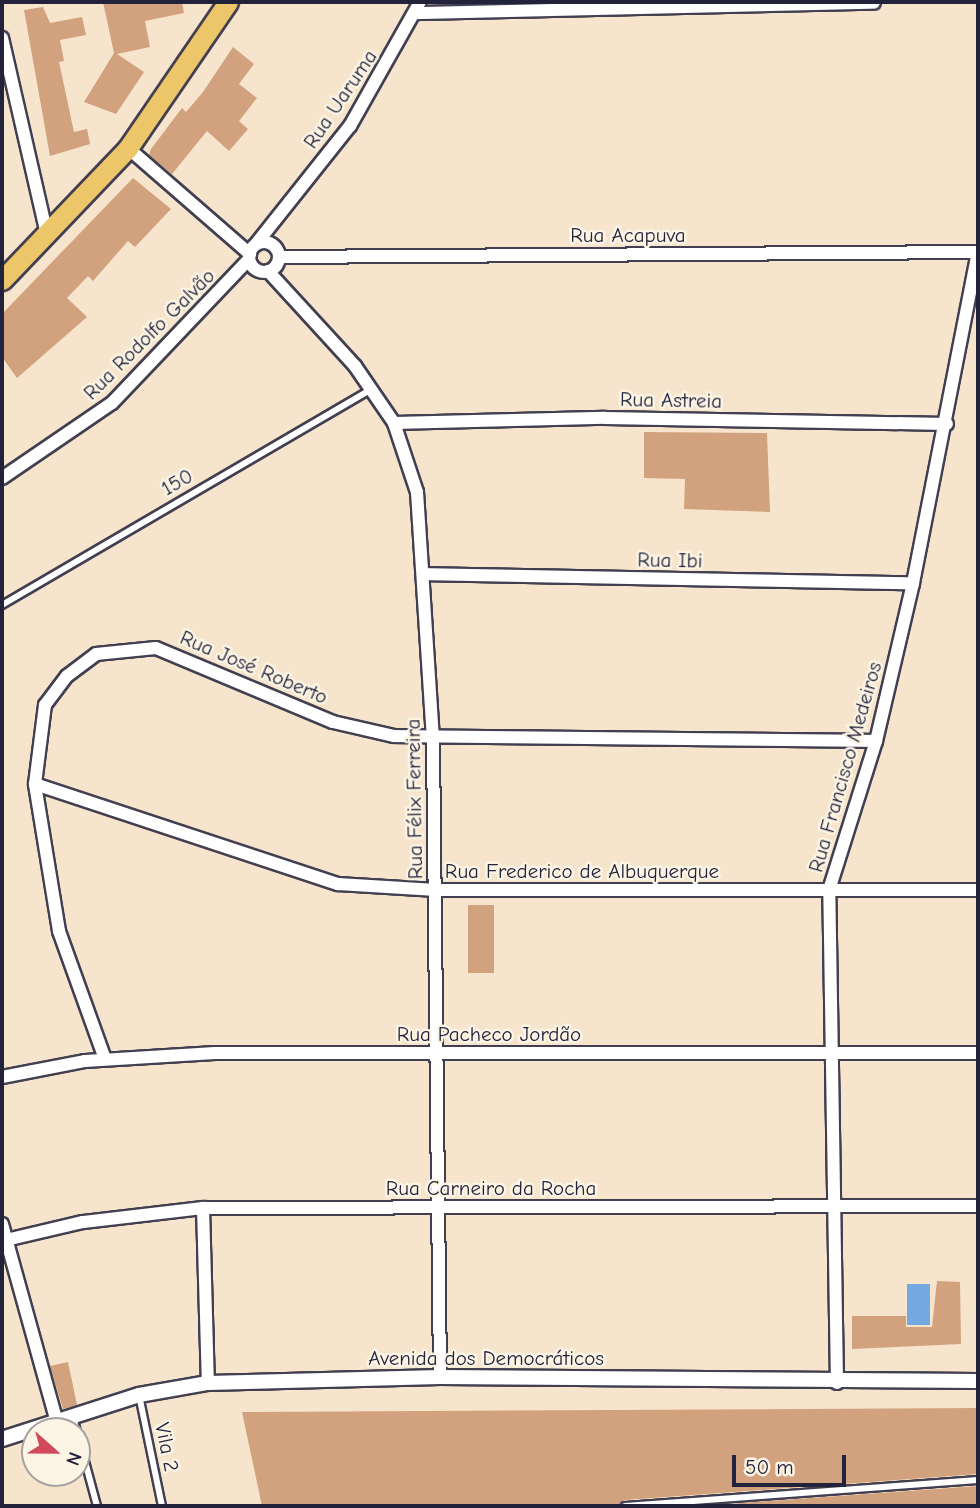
<!DOCTYPE html>
<html>
<head>
<meta charset="utf-8">
<style>
  body { margin:0 }
  #map { position:relative; width:980px; height:1508px; overflow:hidden; background:#f6e5cc; font-family:"Comic Neue",sans-serif }
  div>[style] { position:absolute }
  .water>* { inset:0; background:#72a9e1; transform-origin:0 0 }
  .building>* { inset:0; background:#d2a17e; transform-origin:0 0 }
  .roads { filter:drop-shadow(2px 0 #423f51) drop-shadow(-2px 0 #423f51) drop-shadow(0 2px #423f51) drop-shadow(0 -2px #423f51) }
  .service>* { height:6px; margin:-3px; padding:0 3px; transform-origin:3px; border-radius:3px; background:#fff }
  .minor>* { height:12px; margin:-6px; padding:0 6px; transform-origin:6px; border-radius:6px; background:#fff }
  .minor>.ring { margin:-6px; padding:0; box-sizing:content-box; background:none; border:12px solid #fff; border-radius:50% }
  .tertiary>* { height:14px; margin:-7px; padding:0 7px; transform-origin:7px; border-radius:7px; background:#fff }
  .primary>* { height:19px; margin:-9.5px; padding:0 9.5px; transform-origin:9.5px; border-radius:9.5px; background:#ecc669 }
  span { translate:-50% -50%; white-space:nowrap; text-align:center; line-height:1.15; -webkit-text-stroke:5px #fcf5e5; paint-order:stroke }
  .street-label { font-size:21px; color:#22223b }
  .frame { position:absolute; inset:0; border:4px solid #22223b; pointer-events:none }
  .north { position:absolute; left:21px; top:1417px; width:70px; height:70px; box-sizing:border-box; background:#fcf5e5; border:2px solid #a5a1a1; border-radius:50%; rotate:111deg; font-size:19px; font-weight:700; line-height:28px; text-align:center; color:#22223b }
  .north::after { content:''; display:block; margin:auto; width:24px; height:32px; background:#d1495b; clip-path:polygon(50% 0,100% 100%,50% 72%,0 100%) }
  .scale { position:absolute; left:732px; top:1455px; width:114px; height:32px; box-sizing:border-box; border:4px solid #22223b; border-top:0; padding-left:9px; font-size:21px; line-height:24px; white-space:nowrap; color:#22223b; -webkit-text-stroke:5px #fcf5e5; paint-order:stroke }
</style>
</head>
<body>
<div id="map">
  <div class="water">
    <i style="left:930px;top:1284px;width:41px;height:23px;rotate:90deg"></i>
  </div>
  <div class="building">
    <i style="clip-path:polygon(103px 2px,182px 2px,184px 13px,145px 21px,150px 47px,117px 54px,144px 72px,116px 114px,84px 102px,114px 53px)"></i>
    <i style="clip-path:polygon(43px 7px,50px 23px,82px 17px,86px 35px,60px 40px,64px 61px,59px 62px,74px 132px,87px 129px,90px 144px,50px 156px,24px 10px)"></i>
    <i style="clip-path:polygon(233px 47px,254px 64px,239px 84px,257px 98px,239px 121px,248px 129px,229px 151px,207px 131px,172px 174px,149px 155px,151px 149px,182px 108px,186px 112px,203px 92px)"></i>
    <i style="clip-path:polygon(133px 178px,171px 209px,135px 247px,128px 241px,93px 281px,88px 276px,67px 298px,87px 317px,17px 378px,2px 357px,2px 314px)"></i>
    <i style="clip-path:polygon(644px 432px,767px 433px,770px 512px,684px 509px,685px 479px,644px 478px)"></i>
    <i style="left:468px;top:905px;width:26px;height:68px"></i>
    <i style="clip-path:polygon(937px 1281px,960px 1282px,961px 1344px,852px 1349px,852px 1316px,906px 1316px,906px 1327px,932px 1327px)"></i>
    <i style="clip-path:polygon(68px 1362px,77px 1405px,63px 1409px,50px 1366px)"></i>
    <i style="clip-path:polygon(978px 1408px,978px 1474px,625px 1500px,619px 1506px,262px 1506px,242px 1412px)"></i>
    <i style="clip-path:polygon(978px 1486px,978px 1506px,699px 1506px)"></i>
  </div>
  <div class="roads">
    <div class="service">
      <i style="left:2px;top:605px;width:428px;rotate:-30.3deg"></i>
      <i style="left:139px;top:1395px;width:113px;rotate:78.3deg"></i>
      <i style="left:73px;top:1417px;width:92px;rotate:74.9deg"></i>
      <i style="left:625px;top:1506px;width:354px;rotate:-4.2deg"></i>
    </div>
    <div class="minor">
      <i style="left:417px;top:13px;width:457px;rotate:-1.3deg"></i>
      <i style="left:2px;top:38px;width:201px;rotate:77.1deg"></i>
      <i style="left:128px;top:148px;width:162px;rotate:41deg"></i>
      <i class="ring" style="left:249px;top:242px;width:18px;height:18px"></i>
      <i style="left:256px;top:244px;width:151px;rotate:-51.5deg"></i>
      <i style="left:350px;top:126px;width:142px;rotate:-60.6deg"></i>
      <i style="left:279px;top:257px;width:699px;rotate:-0.41deg"></i>
      <i style="left:268px;top:271px;width:129px;rotate:47.5deg"></i>
      <i style="left:355px;top:366px;width:69px;rotate:55.6deg"></i>
      <i style="left:394px;top:423px;width:73px;rotate:71.6deg"></i>
      <i style="left:417px;top:492px;width:250px;rotate:86.3deg"></i>
      <i style="left:433px;top:741px;width:636px;rotate:89.37deg"></i>
      <i style="left:394px;top:423px;width:211px;rotate:-1.4deg"></i>
      <i style="left:605px;top:418px;width:342px;rotate:1deg"></i>
      <i style="left:2px;top:478px;width:133px;rotate:-34.3deg"></i>
      <i style="left:112px;top:403px;width:199px;rotate:-46.4deg"></i>
      <i style="left:425px;top:574px;width:488px;rotate:1.1deg"></i>
      <i style="left:35px;top:784px;width:319px;rotate:18.3deg"></i>
      <i style="left:338px;top:884px;width:98px;rotate:3.5deg"></i>
      <i style="left:436px;top:890px;width:542px"></i>
      <i style="left:105px;top:1059px;width:136px;rotate:-109.8deg"></i>
      <i style="left:59px;top:931px;width:149px;rotate:-99.3deg"></i>
      <i style="left:35px;top:784px;width:80px;rotate:-82.8deg"></i>
      <i style="left:45px;top:705px;width:36px;rotate:-53deg"></i>
      <i style="left:67px;top:676px;width:36px;rotate:-37deg"></i>
      <i style="left:96px;top:654px;width:60px;rotate:-5.7deg"></i>
      <i style="left:156px;top:648px;width:192px;rotate:22.7deg"></i>
      <i style="left:333px;top:722px;width:63px;rotate:12.9deg"></i>
      <i style="left:394px;top:736px;width:482px;rotate:0.6deg"></i>
      <i style="left:2px;top:1077px;width:85px;rotate:-10.9deg"></i>
      <i style="left:85px;top:1061px;width:130px;rotate:-3.5deg"></i>
      <i style="left:215px;top:1053px;width:763px"></i>
      <i style="left:203px;top:1208px;width:175px;rotate:88.4deg"></i>
      <i style="left:2px;top:1224px;width:205px;rotate:74.5deg"></i>
      <i style="left:6px;top:1240px;width:79px;rotate:-13.2deg"></i>
      <i style="left:83px;top:1222px;width:121px;rotate:-6.7deg"></i>
      <i style="left:203px;top:1208px;width:775px;rotate:-0.15deg"></i>
      <i style="left:837px;top:1383px;width:493px;rotate:-90.9deg"></i>
      <i style="left:829px;top:890px;width:156px;rotate:-72.5deg"></i>
      <i style="left:876px;top:741px;width:162px;rotate:-76.8deg"></i>
      <i style="left:913px;top:583px;width:336px;rotate:-78.9deg"></i>
    </div>
    <div class="tertiary">
      <i style="left:2px;top:1439px;width:144px;rotate:-17.8deg"></i>
      <i style="left:139px;top:1395px;width:70px;rotate:-9.9deg"></i>
      <i style="left:208px;top:1383px;width:232px;rotate:-1.5deg"></i>
      <i style="left:440px;top:1377px;width:538px;rotate:0.43deg"></i>
    </div>
    <div class="primary">
      <i style="left:2px;top:280px;width:182px;rotate:-46.3deg"></i>
      <i style="left:128px;top:148px;width:177px;rotate:-55.6deg"></i>
    </div>
  </div>
  <div class="street-label">
    <span style="left:340px;top:99px;rotate:-56deg">Rua Uaruma</span>
    <span style="left:628px;top:235px">Rua Acapuva</span>
    <span style="left:149px;top:334px;rotate:-45deg">Rua Rodolfo Galvão</span>
    <span style="left:671px;top:400px;rotate:1deg">Rua Astreia</span>
    <span style="left:177px;top:482px;rotate:-30deg">150</span>
    <span style="left:670px;top:560px;rotate:1deg">Rua Ibi</span>
    <span style="left:254px;top:667px;rotate:23deg">Rua José Roberto</span>
    <span style="left:845px;top:767px;rotate:-74deg">Rua Francisco Medeiros</span>
    <span style="left:414px;top:799px;rotate:-91deg">Rua Félix Ferreira</span>
    <span style="left:582px;top:871px">Rua Frederico de Albuquerque</span>
    <span style="left:489px;top:1034px">Rua Pacheco Jordão</span>
    <span style="left:491px;top:1188px">Rua Carneiro da Rocha</span>
    <span style="left:486px;top:1358px">Avenida dos Democráticos</span>
    <span style="left:167px;top:1447px;rotate:78deg">Vila 2</span>
  </div>
  <div class="frame"></div>
  <div class="north">N</div>
  <div class="scale">50 m</div>
</div>
</body>
</html>
